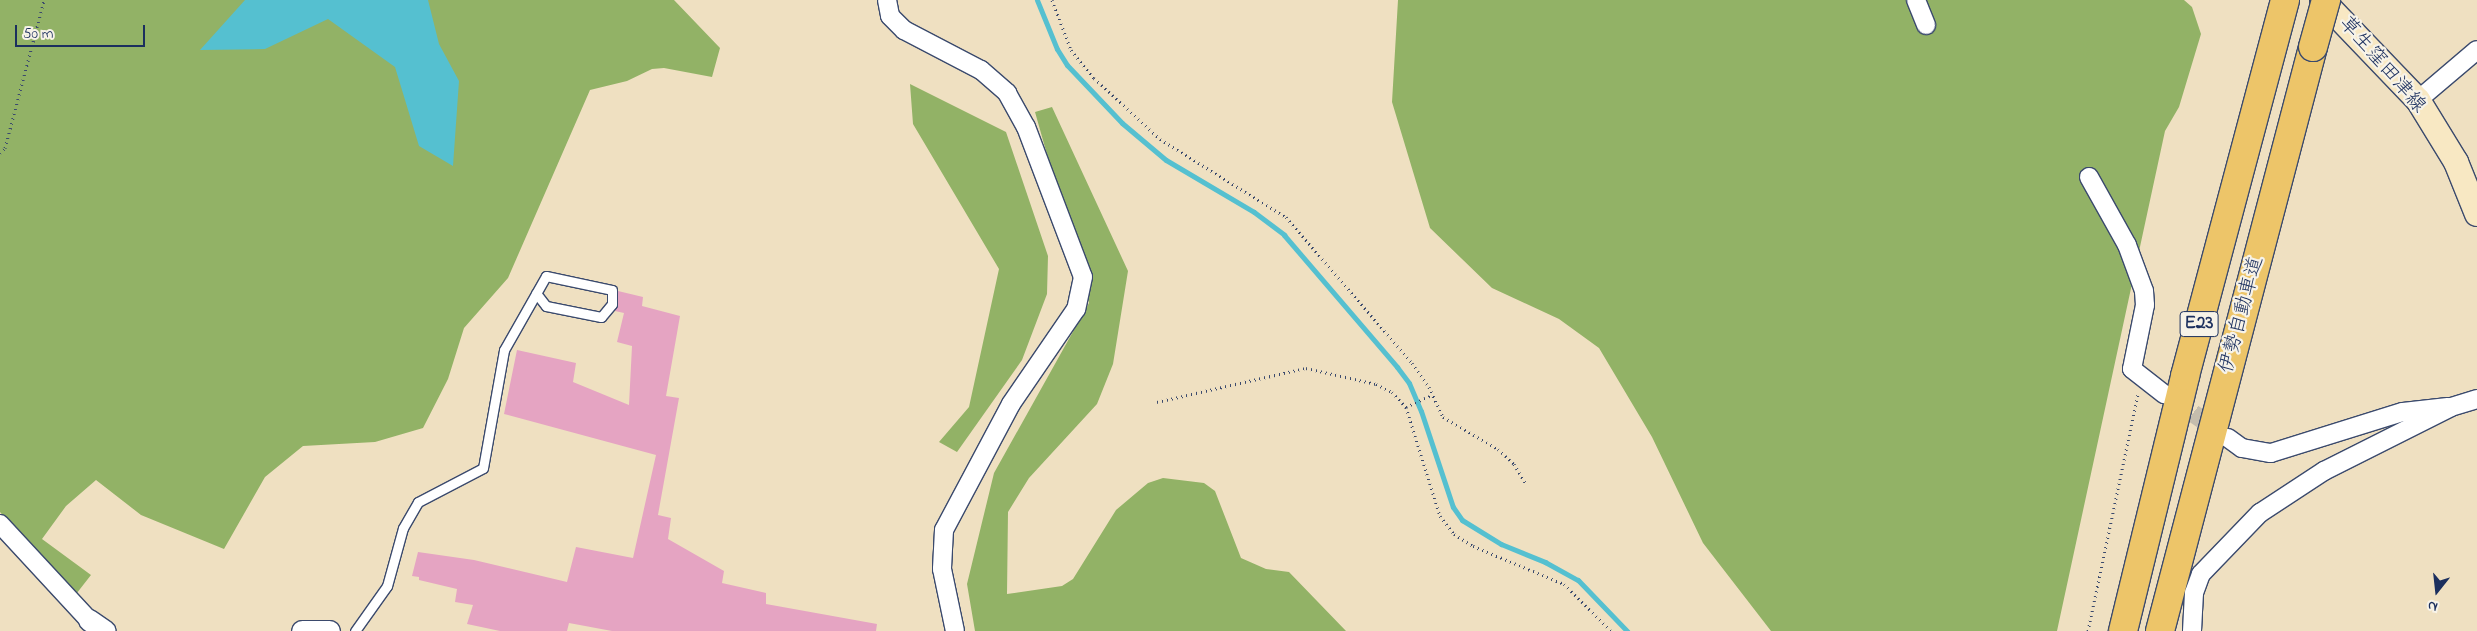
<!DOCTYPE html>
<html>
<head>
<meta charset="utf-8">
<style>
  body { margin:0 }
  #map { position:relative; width:2477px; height:631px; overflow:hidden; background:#efe0c1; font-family:"Indie Flower","Klee One",sans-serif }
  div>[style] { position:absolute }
  .forest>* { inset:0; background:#92b266 }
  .water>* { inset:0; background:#55c0d0 }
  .stream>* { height:5px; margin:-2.5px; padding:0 2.5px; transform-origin:2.5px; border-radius:2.5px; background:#55c0d0 }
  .building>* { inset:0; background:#e5a4c2 }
  .minor-tunnel>* { height:18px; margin-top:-9px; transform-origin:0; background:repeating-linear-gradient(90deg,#c5bdad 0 18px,transparent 0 27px) }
  .path>* { height:3px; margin-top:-1.5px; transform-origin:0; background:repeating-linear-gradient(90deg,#3b4a6d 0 1px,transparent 0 5px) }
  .roads { filter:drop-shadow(1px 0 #3b4a6d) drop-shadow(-1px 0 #3b4a6d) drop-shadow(0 1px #3b4a6d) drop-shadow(0 -1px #3b4a6d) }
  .service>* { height:9px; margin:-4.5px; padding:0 4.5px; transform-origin:4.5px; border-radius:4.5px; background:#fff }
  .minor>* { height:18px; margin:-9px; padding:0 9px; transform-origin:9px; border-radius:9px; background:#fff }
  .tertiary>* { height:21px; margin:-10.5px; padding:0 10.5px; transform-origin:10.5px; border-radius:10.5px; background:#fff }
  .secondary>* { height:24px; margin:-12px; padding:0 12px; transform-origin:12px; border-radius:12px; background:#f8e8c3 }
  .motorway>* { height:28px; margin:-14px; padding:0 14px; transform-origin:14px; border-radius:14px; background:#edc569 }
  .bridges { filter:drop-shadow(1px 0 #3b4a6d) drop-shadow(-1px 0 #3b4a6d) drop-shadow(0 1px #3b4a6d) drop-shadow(0 -1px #3b4a6d) }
  .motorway-bridge>* { height:28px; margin:-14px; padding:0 14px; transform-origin:14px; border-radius:14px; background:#edc569 }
  span { translate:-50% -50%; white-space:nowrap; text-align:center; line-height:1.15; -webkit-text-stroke:4.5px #f7f3e8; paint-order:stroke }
  .shield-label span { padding:1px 4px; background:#f7f3e8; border:1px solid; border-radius:4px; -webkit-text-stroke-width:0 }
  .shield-label { font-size:19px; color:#1b2f5e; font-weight:700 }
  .street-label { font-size:20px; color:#1b2f5e }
  .north { position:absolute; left:2412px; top:566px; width:50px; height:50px; -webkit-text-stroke:4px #f7f3e8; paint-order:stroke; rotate:196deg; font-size:14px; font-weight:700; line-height:20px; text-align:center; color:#1b2f5e }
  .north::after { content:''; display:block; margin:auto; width:18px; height:22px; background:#1b2f5e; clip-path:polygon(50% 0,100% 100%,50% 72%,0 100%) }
  .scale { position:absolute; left:15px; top:25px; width:130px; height:22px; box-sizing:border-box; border:2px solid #1b2f5e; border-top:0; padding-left:6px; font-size:15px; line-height:18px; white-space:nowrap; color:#1b2f5e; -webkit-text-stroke:4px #f7f3e8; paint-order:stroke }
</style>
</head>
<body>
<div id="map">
  <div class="forest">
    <i style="clip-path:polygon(0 0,674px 0,720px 48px,712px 77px,664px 68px,652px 69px,627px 81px,590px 90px,508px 278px,464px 328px,448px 379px,423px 428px,375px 442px,303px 446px,265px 477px,224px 549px,141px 515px,96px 480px,66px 506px,42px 539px,91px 575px,73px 598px,0 512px)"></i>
    <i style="clip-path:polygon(1398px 0,2184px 0,2192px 7px,2201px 34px,2179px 107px,2165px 131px,2057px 631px,1771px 631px,1703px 543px,1652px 437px,1599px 348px,1559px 319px,1492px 288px,1430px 228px,1392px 102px)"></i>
    <i style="clip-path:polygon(910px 84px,1006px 132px,1048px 256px,1047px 294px,1022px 360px,957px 452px,939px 442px,969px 407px,999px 269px,913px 124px)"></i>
    <i style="clip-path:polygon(1052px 107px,1128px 271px,1113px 364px,1097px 404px,1029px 478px,1008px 512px,1007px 594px,1062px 586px,1073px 579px,1116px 510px,1148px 483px,1163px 478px,1204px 483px,1215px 491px,1241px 558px,1266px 569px,1289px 572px,1346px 631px,975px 631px,967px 584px,994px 473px,1089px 303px,1035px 112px)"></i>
  </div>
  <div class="water">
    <i style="clip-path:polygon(245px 0,428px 0,439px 44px,459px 81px,453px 166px,419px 146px,395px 67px,328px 19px,265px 49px,200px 50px)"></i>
  </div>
  <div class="stream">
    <i style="left:1037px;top:0;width:53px;rotate:67.8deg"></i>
    <i style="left:1057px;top:49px;width:19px;rotate:58deg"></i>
    <i style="left:1067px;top:65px;width:80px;rotate:46.5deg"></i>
    <i style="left:1122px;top:123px;width:57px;rotate:40.1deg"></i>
    <i style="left:1166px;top:160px;width:102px;rotate:30.6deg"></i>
    <i style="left:1254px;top:212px;width:38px;rotate:37deg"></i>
    <i style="left:1284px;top:235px;width:174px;rotate:49.4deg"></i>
    <i style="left:1397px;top:367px;width:20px;rotate:53deg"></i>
    <i style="left:1409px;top:383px;width:30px;rotate:67deg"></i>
    <i style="left:1421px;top:411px;width:101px;rotate:71.6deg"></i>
    <i style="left:1453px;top:507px;width:16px;rotate:55deg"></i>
    <i style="left:1462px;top:520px;width:46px;rotate:31.6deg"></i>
    <i style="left:1501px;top:544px;width:48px;rotate:22.2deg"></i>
    <i style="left:1545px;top:562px;width:38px;rotate:29deg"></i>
    <i style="left:1578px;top:580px;width:71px;rotate:46.1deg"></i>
  </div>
  <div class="building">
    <i style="clip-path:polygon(618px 291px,643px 297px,642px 306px,680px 316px,666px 396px,679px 398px,658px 515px,671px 518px,668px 539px,724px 571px,722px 583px,766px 593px,766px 604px,877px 624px,876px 631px,612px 631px,569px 623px,567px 631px,500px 631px,467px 624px,473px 605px,455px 602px,457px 589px,419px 580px,419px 577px,412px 576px,418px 552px,474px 560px,567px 582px,576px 547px,633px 558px,656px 455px,504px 414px,517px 350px,576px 363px,573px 382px,629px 405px,632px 346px,617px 342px,624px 313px,615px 311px)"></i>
  </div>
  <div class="minor-tunnel">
    <i style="left:2171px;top:398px;width:60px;rotate:34.8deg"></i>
  </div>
  <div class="path">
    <i style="left:1052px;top:0;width:53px;rotate:69.2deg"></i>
    <i style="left:1071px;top:50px;width:36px;rotate:51deg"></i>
    <i style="left:1094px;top:78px;width:90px;rotate:42.7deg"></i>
    <i style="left:1160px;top:139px;width:148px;rotate:31.8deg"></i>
    <i style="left:1286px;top:217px;width:193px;rotate:49.2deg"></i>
    <i style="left:1412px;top:363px;width:29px;rotate:55deg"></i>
    <i style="left:1429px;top:387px;width:33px;rotate:65deg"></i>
    <i style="left:1443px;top:417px;width:64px;rotate:30.2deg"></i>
    <i style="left:1498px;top:449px;width:22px;rotate:43deg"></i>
    <i style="left:1514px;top:464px;width:23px;rotate:59deg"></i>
    <i style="left:0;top:153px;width:7px;rotate:-45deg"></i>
    <i style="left:5px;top:148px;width:153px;rotate:-75.2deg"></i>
    <i style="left:1157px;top:402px;width:153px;rotate:-12.9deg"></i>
    <i style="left:1306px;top:368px;width:72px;rotate:12.9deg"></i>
    <i style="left:1376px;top:384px;width:18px;rotate:27deg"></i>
    <i style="left:1392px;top:392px;width:21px;rotate:47deg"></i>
    <i style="left:1406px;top:407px;width:114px;rotate:72.7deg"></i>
    <i style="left:1440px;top:516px;width:23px;rotate:52deg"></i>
    <i style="left:1454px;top:534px;width:22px;rotate:32deg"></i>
    <i style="left:1473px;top:546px;width:99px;rotate:22.7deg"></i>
    <i style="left:1564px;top:584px;width:66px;rotate:45deg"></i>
    <i style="left:1406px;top:407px;width:29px;rotate:-25deg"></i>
    <i style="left:2088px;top:631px;width:242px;rotate:-78.1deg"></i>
  </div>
  <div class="roads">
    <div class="service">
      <i style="left:355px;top:631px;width:55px;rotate:-54.6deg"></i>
      <i style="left:387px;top:586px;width:60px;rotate:-74.6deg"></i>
      <i style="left:403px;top:528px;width:30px;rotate:-60deg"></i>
      <i style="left:418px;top:502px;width:73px;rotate:-27.6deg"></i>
      <i style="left:483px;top:468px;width:120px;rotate:-79.9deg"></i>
      <i style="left:504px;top:350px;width:85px;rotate:-60.4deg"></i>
      <i style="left:546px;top:276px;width:67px;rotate:12deg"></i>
      <i style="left:612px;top:290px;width:14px;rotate:90deg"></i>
      <i style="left:612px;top:304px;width:17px;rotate:130deg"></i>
      <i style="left:601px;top:317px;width:56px;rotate:-168.7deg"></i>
      <i style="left:546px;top:306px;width:16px;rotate:-128deg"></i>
    </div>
    <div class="minor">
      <i style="left:887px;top:0;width:16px;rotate:79deg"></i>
      <i style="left:890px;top:16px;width:20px;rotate:45deg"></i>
      <i style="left:904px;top:30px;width:87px;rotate:27.5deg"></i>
      <i style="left:981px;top:70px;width:35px;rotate:41deg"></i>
      <i style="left:1007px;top:93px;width:39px;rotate:61deg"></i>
      <i style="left:1026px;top:127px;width:160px;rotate:69.2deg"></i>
      <i style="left:1083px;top:277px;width:33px;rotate:102deg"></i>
      <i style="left:1076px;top:309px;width:115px;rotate:124.4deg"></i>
      <i style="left:1011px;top:404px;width:143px;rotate:118deg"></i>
      <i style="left:944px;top:530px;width:39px;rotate:93deg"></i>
      <i style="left:942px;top:569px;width:63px;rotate:78.2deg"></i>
      <i style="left:1916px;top:0;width:27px;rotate:68deg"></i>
      <i style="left:2418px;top:100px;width:77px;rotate:-40.3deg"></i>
      <i style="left:2089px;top:177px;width:78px;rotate:60.8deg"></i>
      <i style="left:2127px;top:245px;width:49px;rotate:69.7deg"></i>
      <i style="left:2144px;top:291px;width:14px;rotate:86deg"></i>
      <i style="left:2145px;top:305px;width:65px;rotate:101.5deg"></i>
      <i style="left:2132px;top:369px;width:41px;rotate:38deg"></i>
      <i style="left:2228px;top:438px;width:17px;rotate:36deg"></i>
      <i style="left:2242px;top:448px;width:29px;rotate:10deg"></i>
      <i style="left:2271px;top:453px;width:138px;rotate:-17.3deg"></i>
      <i style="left:2403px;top:412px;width:45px;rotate:-6.3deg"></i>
      <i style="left:0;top:524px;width:131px;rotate:47.2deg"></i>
      <i style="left:2192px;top:631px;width:38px;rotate:-87deg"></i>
      <i style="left:2194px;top:593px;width:20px;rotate:-70deg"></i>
      <i style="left:2201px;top:574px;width:85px;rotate:-46deg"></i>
      <i style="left:2260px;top:513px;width:77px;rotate:-33.3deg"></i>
      <i style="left:2324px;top:471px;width:142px;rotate:-26.7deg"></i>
      <i style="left:2451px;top:407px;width:27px;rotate:-17deg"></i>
    </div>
    <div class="tertiary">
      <i style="left:89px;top:620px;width:19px;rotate:35deg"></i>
      <i style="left:302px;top:631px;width:27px"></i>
    </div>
    <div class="secondary">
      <i style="left:2322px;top:0;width:139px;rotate:46.2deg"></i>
      <i style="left:2418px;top:100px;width:73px;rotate:58.5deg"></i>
      <i style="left:2456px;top:162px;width:56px;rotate:68deg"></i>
    </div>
    <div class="motorway">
      <i style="left:2123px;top:631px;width:262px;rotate:-76.3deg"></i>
      <i style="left:2185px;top:376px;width:389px;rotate:-75.1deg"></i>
      <i style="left:2160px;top:631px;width:604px;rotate:-75.32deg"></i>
    </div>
  </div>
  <div class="bridges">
    <div class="motorway-bridge">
      <i style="left:2313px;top:47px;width:49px;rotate:-74.5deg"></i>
    </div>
  </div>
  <div class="shield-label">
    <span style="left:2199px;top:324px">E23</span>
  </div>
  <div class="street-label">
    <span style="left:2382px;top:65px;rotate:49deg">草生窪田津線</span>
    <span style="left:2242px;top:315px;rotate:-75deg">伊勢自動車道</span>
  </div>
  <div class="north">N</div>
  <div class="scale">50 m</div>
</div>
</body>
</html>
